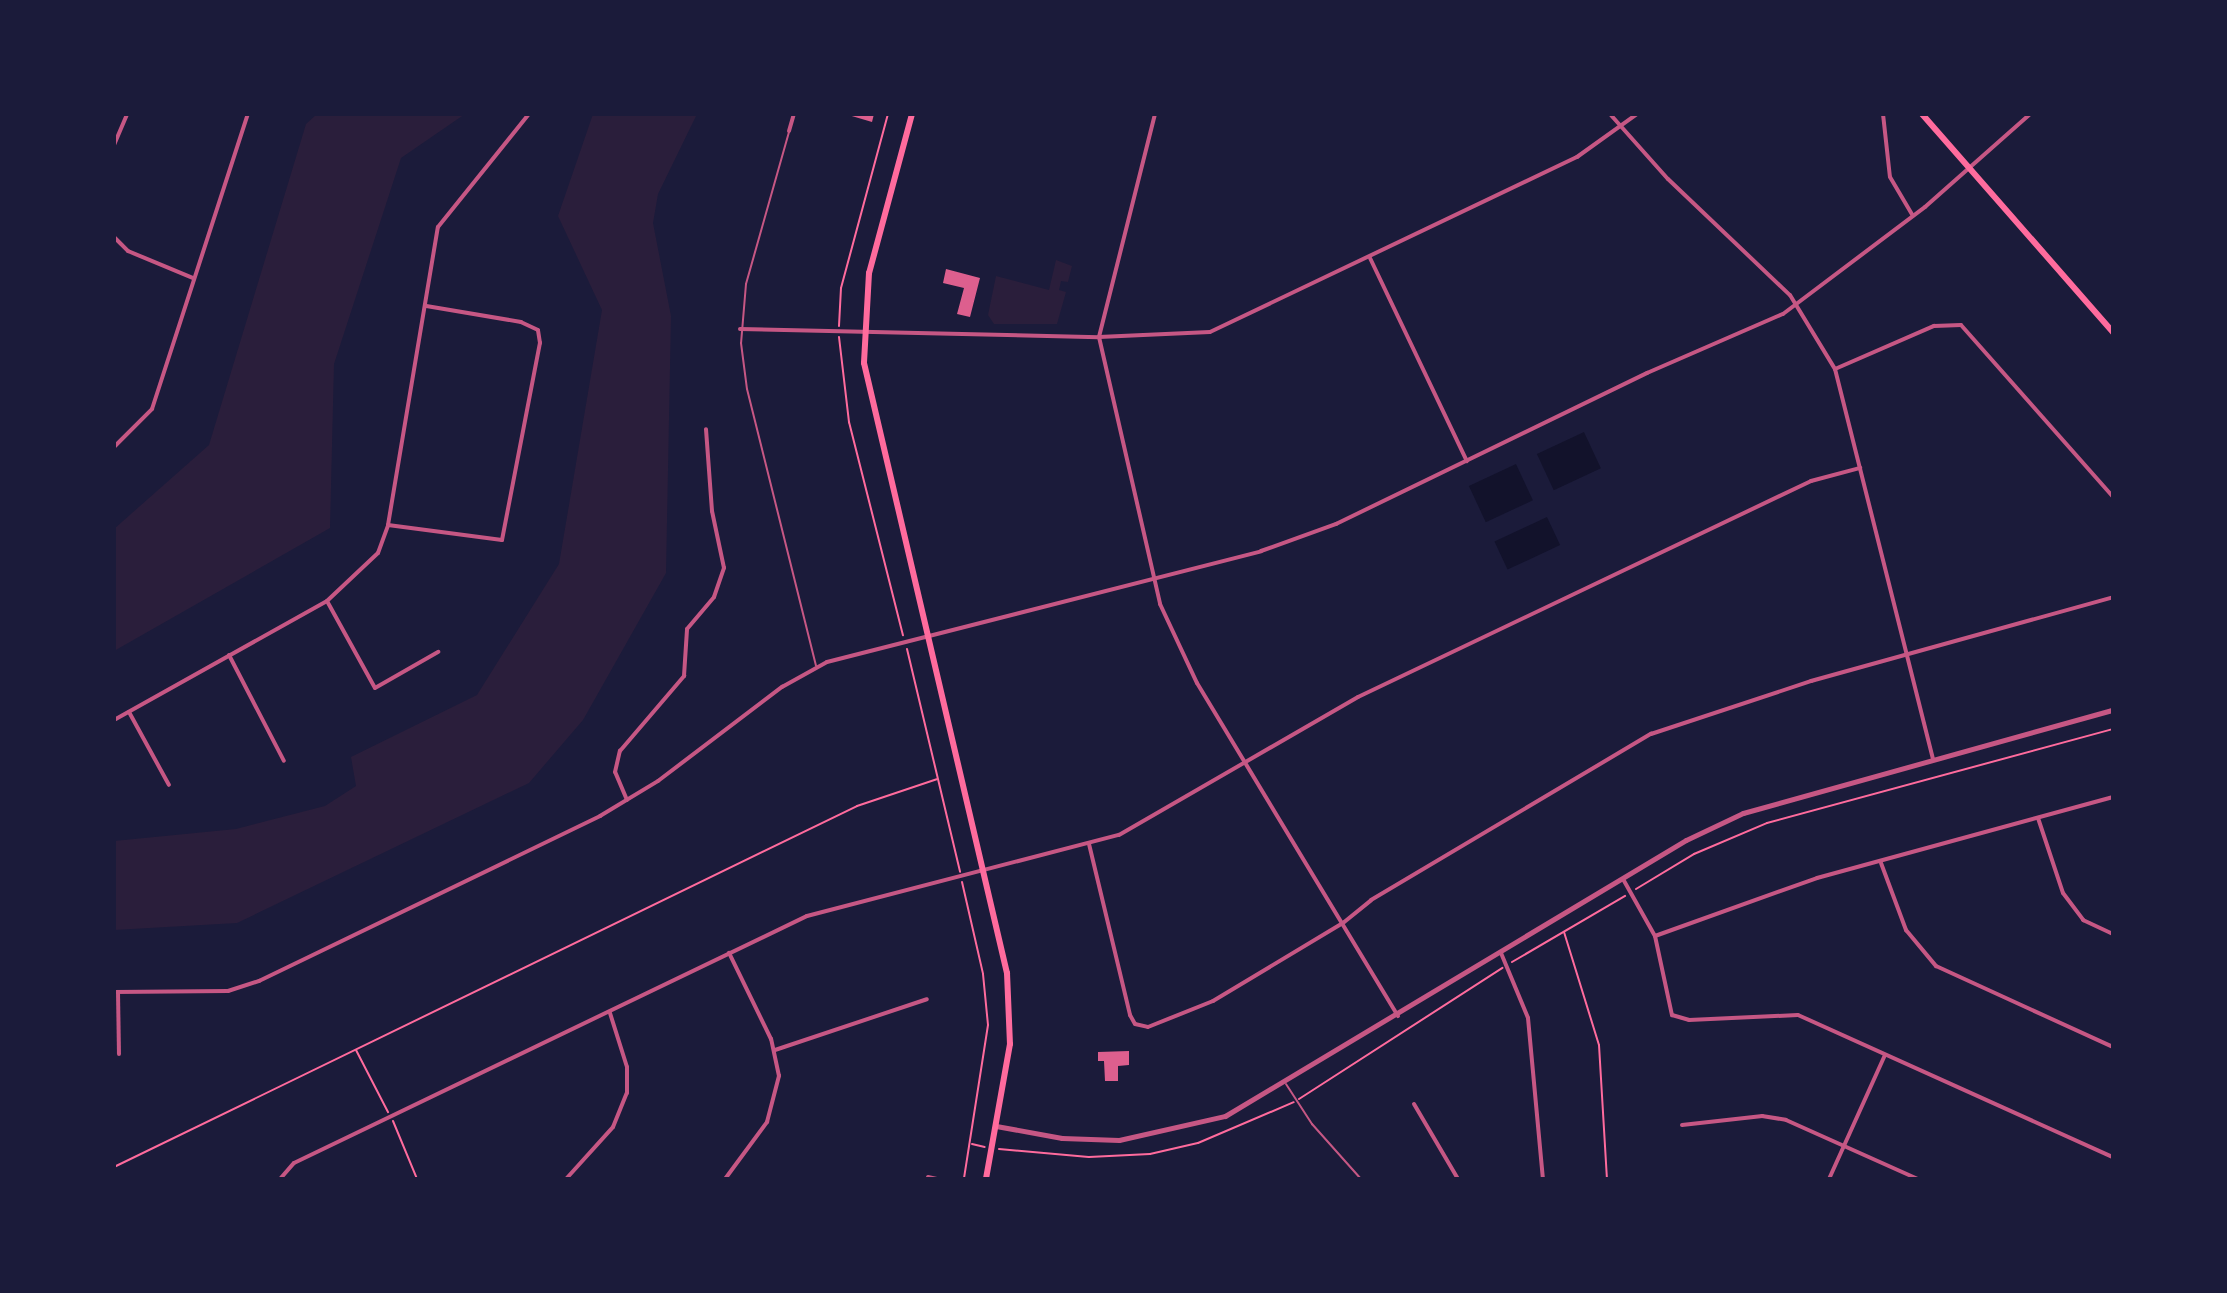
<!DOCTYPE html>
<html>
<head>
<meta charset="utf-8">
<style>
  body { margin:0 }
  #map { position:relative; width:2227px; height:1293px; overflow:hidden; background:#1b1b3a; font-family:"Nunito Sans",sans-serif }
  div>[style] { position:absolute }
  .green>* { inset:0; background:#2a1e3b }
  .water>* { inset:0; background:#12122b; transform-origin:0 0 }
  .building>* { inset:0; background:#dd5f8e }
  .path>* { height:2px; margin:-1px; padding:0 1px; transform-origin:1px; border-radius:1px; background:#ff6b9d }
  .service>* { height:2px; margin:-1px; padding:0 1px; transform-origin:1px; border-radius:1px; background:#c65784 }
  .minor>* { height:4px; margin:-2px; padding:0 2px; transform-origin:2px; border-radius:2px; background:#c65784 }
  .tertiary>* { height:5px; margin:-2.5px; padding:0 2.5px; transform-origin:2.5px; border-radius:2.5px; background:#c65784 }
  .secondary>* { height:6px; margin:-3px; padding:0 3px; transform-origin:3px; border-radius:3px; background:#ff6b9d }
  span { translate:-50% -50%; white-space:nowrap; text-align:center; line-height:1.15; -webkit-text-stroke:6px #1b1b3a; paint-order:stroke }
  .frame { position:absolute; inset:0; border:116px solid #1b1b3a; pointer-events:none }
</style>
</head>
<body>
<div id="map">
  <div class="green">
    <i style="clip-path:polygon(317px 114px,465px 114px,401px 158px,334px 364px,330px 528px,114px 651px,114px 529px,209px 445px,306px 124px)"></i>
    <i style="clip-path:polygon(593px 114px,697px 114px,658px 194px,653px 223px,671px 316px,666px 573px,583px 720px,529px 783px,237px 923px,114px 930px,114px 841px,236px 829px,325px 806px,356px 786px,351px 757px,477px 695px,559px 564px,602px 310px,558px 216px)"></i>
    <i style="clip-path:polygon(1056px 260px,1072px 266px,1068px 282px,1061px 281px,1059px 290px,1066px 292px,1057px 324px,994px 324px,988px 315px,996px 276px,1049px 290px)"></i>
  </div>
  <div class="water">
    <i style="left:1584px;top:432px;width:40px;height:52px;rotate:65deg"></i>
    <i style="left:1516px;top:464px;width:40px;height:52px;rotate:65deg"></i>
    <i style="left:1547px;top:517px;width:31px;height:58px;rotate:65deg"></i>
  </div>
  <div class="building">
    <i style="clip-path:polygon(845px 114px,874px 114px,872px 122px)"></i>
    <i style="clip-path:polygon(946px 269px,980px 278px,970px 317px,957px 314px,964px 288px,943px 283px)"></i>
    <i style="clip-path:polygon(1129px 1051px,1129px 1065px,1118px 1066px,1118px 1081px,1105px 1081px,1104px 1061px,1098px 1061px,1098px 1052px)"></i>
  </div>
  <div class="path">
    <i style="left:839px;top:326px;width:38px;rotate:-87deg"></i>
    <i style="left:841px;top:288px;width:180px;rotate:-74.9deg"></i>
    <i style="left:839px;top:337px;width:86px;rotate:83.3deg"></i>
    <i style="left:849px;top:422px;width:220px;rotate:75.8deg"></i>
    <i style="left:907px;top:649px;width:229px;rotate:76.6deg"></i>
    <i style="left:962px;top:882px;width:94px;rotate:77.1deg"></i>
    <i style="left:983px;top:974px;width:51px;rotate:84.4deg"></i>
    <i style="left:988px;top:1025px;width:156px;rotate:98.9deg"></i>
    <i style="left:1636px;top:889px;width:68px;rotate:-31.1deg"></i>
    <i style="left:1694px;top:854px;width:79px;rotate:-23deg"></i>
    <i style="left:1767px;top:823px;width:359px;rotate:-15.2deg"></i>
    <i style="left:1564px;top:932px;width:118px;rotate:72.8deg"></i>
    <i style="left:1599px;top:1045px;width:134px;rotate:86.6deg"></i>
    <i style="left:1512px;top:962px;width:131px;rotate:-30.3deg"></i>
    <i style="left:356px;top:1050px;width:70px;rotate:62.7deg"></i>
    <i style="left:1299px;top:1099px;width:242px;rotate:-32.8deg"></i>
    <i style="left:393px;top:1121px;width:63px;rotate:67.5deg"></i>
    <i style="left:972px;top:1144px;width:13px;rotate:13deg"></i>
    <i style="left:999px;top:1149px;width:90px;rotate:5.1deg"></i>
    <i style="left:1089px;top:1157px;width:61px;rotate:-2.8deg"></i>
    <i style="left:1150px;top:1154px;width:49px;rotate:-12.9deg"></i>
    <i style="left:1198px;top:1143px;width:104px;rotate:-23.1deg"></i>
    <i style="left:114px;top:1167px;width:826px;rotate:-25.91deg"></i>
    <i style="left:857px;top:806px;width:84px;rotate:-18.6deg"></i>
  </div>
  <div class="service">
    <i style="left:789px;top:132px;width:158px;rotate:105.8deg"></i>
    <i style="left:746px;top:284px;width:59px;rotate:94.8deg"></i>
    <i style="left:741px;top:343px;width:46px;rotate:82.6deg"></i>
    <i style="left:747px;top:389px;width:285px;rotate:76deg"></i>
    <i style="left:1286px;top:1084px;width:48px;rotate:57deg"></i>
    <i style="left:1312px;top:1124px;width:74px;rotate:48.3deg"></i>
  </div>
  <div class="minor">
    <i style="left:1155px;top:114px;width:230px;rotate:104.1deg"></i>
    <i style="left:1099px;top:337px;width:274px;rotate:77.1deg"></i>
    <i style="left:1160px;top:604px;width:87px;rotate:64.9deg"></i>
    <i style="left:1197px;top:683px;width:389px;rotate:58.9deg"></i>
    <i style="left:1610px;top:114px;width:87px;rotate:48.3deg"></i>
    <i style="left:1668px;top:179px;width:168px;rotate:43.6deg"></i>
    <i style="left:1790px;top:295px;width:87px;rotate:58.7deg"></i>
    <i style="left:1835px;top:369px;width:403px;rotate:75.9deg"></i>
    <i style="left:1883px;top:114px;width:63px;rotate:83.7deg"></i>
    <i style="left:1890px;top:177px;width:45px;rotate:59.5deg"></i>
    <i style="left:789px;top:131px;width:18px;rotate:-74deg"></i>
    <i style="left:114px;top:145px;width:34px;rotate:-67deg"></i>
    <i style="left:114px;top:237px;width:20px;rotate:45deg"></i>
    <i style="left:128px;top:251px;width:70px;rotate:22.6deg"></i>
    <i style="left:1370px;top:258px;width:225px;rotate:64.5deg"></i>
    <i style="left:740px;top:329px;width:359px;rotate:1.3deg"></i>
    <i style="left:1099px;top:337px;width:111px;rotate:-2.6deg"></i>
    <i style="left:1210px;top:332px;width:407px;rotate:-25.5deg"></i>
    <i style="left:1577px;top:157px;width:74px;rotate:-35.6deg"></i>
    <i style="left:1835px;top:369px;width:108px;rotate:-23.5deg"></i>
    <i style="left:1934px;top:326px;width:27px;rotate:-2deg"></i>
    <i style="left:1961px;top:325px;width:230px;rotate:48.5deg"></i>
    <i style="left:114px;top:447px;width:54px;rotate:-45deg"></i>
    <i style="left:152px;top:409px;width:310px;rotate:-72deg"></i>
    <i style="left:388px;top:525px;width:115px;rotate:7.5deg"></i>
    <i style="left:502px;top:540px;width:201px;rotate:-79.1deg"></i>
    <i style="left:540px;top:343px;width:13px;rotate:-99deg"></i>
    <i style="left:538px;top:330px;width:19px;rotate:-155deg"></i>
    <i style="left:521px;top:322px;width:96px;rotate:-170.4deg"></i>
    <i style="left:327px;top:601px;width:99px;rotate:61.1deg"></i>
    <i style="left:375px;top:688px;width:73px;rotate:-29.7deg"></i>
    <i style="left:229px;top:655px;width:119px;rotate:62.6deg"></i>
    <i style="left:129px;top:712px;width:83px;rotate:61.3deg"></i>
    <i style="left:114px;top:720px;width:244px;rotate:-29.2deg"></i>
    <i style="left:327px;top:601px;width:70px;rotate:-43.3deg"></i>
    <i style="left:378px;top:553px;width:30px;rotate:-70deg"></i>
    <i style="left:388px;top:525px;width:302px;rotate:-80.5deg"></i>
    <i style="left:438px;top:227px;width:145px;rotate:-51.2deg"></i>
    <i style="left:627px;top:800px;width:30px;rotate:-113deg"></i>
    <i style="left:615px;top:772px;width:22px;rotate:-77deg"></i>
    <i style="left:620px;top:751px;width:99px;rotate:-49.5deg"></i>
    <i style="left:684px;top:676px;width:47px;rotate:-86.3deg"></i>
    <i style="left:687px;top:629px;width:42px;rotate:-49.8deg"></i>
    <i style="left:714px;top:597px;width:31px;rotate:-71deg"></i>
    <i style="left:724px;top:568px;width:58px;rotate:-101.9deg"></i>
    <i style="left:712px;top:511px;width:82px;rotate:-94.2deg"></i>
    <i style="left:2038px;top:818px;width:79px;rotate:71.6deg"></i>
    <i style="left:2063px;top:893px;width:34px;rotate:53deg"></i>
    <i style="left:2083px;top:920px;width:33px;rotate:25deg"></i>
    <i style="left:1089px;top:844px;width:176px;rotate:76.5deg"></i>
    <i style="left:1130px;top:1015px;width:10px;rotate:61deg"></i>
    <i style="left:1135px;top:1024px;width:13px;rotate:13deg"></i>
    <i style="left:1148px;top:1027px;width:70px;rotate:-21.8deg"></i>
    <i style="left:1213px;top:1001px;width:152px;rotate:-31deg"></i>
    <i style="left:1343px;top:923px;width:36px;rotate:-39deg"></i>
    <i style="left:1371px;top:900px;width:326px;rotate:-30.7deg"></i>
    <i style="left:1651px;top:734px;width:169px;rotate:-18.3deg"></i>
    <i style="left:1811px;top:681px;width:313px;rotate:-15.5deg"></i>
    <i style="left:1881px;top:863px;width:72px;rotate:69.5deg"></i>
    <i style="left:1906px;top:930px;width:47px;rotate:50.2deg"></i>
    <i style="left:1936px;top:966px;width:195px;rotate:24.6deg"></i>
    <i style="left:1623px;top:879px;width:65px;rotate:60.7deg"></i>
    <i style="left:1655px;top:936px;width:81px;rotate:77.9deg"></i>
    <i style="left:1672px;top:1015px;width:18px;rotate:16deg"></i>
    <i style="left:1689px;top:1020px;width:109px;rotate:-2.6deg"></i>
    <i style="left:1798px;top:1015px;width:346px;rotate:24.3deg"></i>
    <i style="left:1655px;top:936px;width:172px;rotate:-19.7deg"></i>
    <i style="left:1817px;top:878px;width:307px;rotate:-15.3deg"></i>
    <i style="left:1501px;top:953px;width:70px;rotate:67.4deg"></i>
    <i style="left:1528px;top:1018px;width:162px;rotate:84.7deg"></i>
    <i style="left:114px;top:992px;width:114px;rotate:-0.5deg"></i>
    <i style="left:228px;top:991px;width:33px;rotate:-18deg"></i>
    <i style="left:259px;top:981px;width:379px;rotate:-25.8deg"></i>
    <i style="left:600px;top:816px;width:68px;rotate:-31.1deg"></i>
    <i style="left:658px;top:781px;width:156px;rotate:-37.2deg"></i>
    <i style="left:782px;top:687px;width:51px;rotate:-29.1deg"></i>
    <i style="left:827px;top:662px;width:448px;rotate:-14.3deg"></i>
    <i style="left:1261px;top:551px;width:80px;rotate:-19.8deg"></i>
    <i style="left:1336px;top:524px;width:346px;rotate:-25.9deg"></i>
    <i style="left:1647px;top:373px;width:148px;rotate:-23.5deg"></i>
    <i style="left:1783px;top:314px;width:178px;rotate:-37deg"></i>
    <i style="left:1925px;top:207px;width:140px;rotate:-41.5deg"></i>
    <i style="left:118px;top:992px;width:62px;rotate:89.1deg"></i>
    <i style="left:775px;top:1050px;width:160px;rotate:-18.5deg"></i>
    <i style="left:1414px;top:1104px;width:87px;rotate:59.6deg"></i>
    <i style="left:1682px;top:1125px;width:81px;rotate:-6.4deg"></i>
    <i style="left:1762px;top:1116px;width:24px;rotate:9deg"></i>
    <i style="left:1786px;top:1120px;width:145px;rotate:24.1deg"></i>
    <i style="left:928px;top:1177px;width:9px;rotate:13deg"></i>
    <i style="left:280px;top:1179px;width:21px;rotate:-49deg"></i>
    <i style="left:294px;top:1163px;width:569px;rotate:-25.71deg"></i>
    <i style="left:807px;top:916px;width:322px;rotate:-14.6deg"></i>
    <i style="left:1119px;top:835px;width:276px;rotate:-30deg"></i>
    <i style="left:1358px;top:697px;width:502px;rotate:-25.49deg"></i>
    <i style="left:1811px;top:481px;width:51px;rotate:-14.9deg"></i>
    <i style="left:566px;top:1179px;width:70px;rotate:-47.9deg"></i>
    <i style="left:613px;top:1127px;width:37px;rotate:-68deg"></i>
    <i style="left:627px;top:1093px;width:26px;rotate:-90deg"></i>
    <i style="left:627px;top:1067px;width:57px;rotate:-107.5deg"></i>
    <i style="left:725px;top:1179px;width:71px;rotate:-53.6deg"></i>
    <i style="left:767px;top:1122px;width:48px;rotate:-75.4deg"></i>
    <i style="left:779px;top:1076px;width:38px;rotate:-102deg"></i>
    <i style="left:771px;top:1039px;width:96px;rotate:-116deg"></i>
    <i style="left:1829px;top:1179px;width:136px;rotate:-65.7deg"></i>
  </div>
  <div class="tertiary">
    <i style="left:996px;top:1126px;width:67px;rotate:10.3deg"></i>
    <i style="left:1062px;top:1138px;width:57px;rotate:2deg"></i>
    <i style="left:1119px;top:1140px;width:109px;rotate:-12.8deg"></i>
    <i style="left:1225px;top:1116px;width:537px;rotate:-30.91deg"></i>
    <i style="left:1686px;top:840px;width:63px;rotate:-25.3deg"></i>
    <i style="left:1743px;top:813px;width:384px;rotate:-15.6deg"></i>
  </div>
  <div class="secondary">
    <i style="left:912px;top:114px;width:165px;rotate:105.1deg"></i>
    <i style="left:869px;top:273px;width:90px;rotate:93.2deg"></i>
    <i style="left:864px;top:363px;width:627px;rotate:76.81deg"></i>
    <i style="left:1007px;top:973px;width:71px;rotate:87.6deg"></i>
    <i style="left:1010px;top:1044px;width:137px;rotate:100.1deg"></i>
    <i style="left:1922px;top:114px;width:290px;rotate:48.8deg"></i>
  </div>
  <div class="frame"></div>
</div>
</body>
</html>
